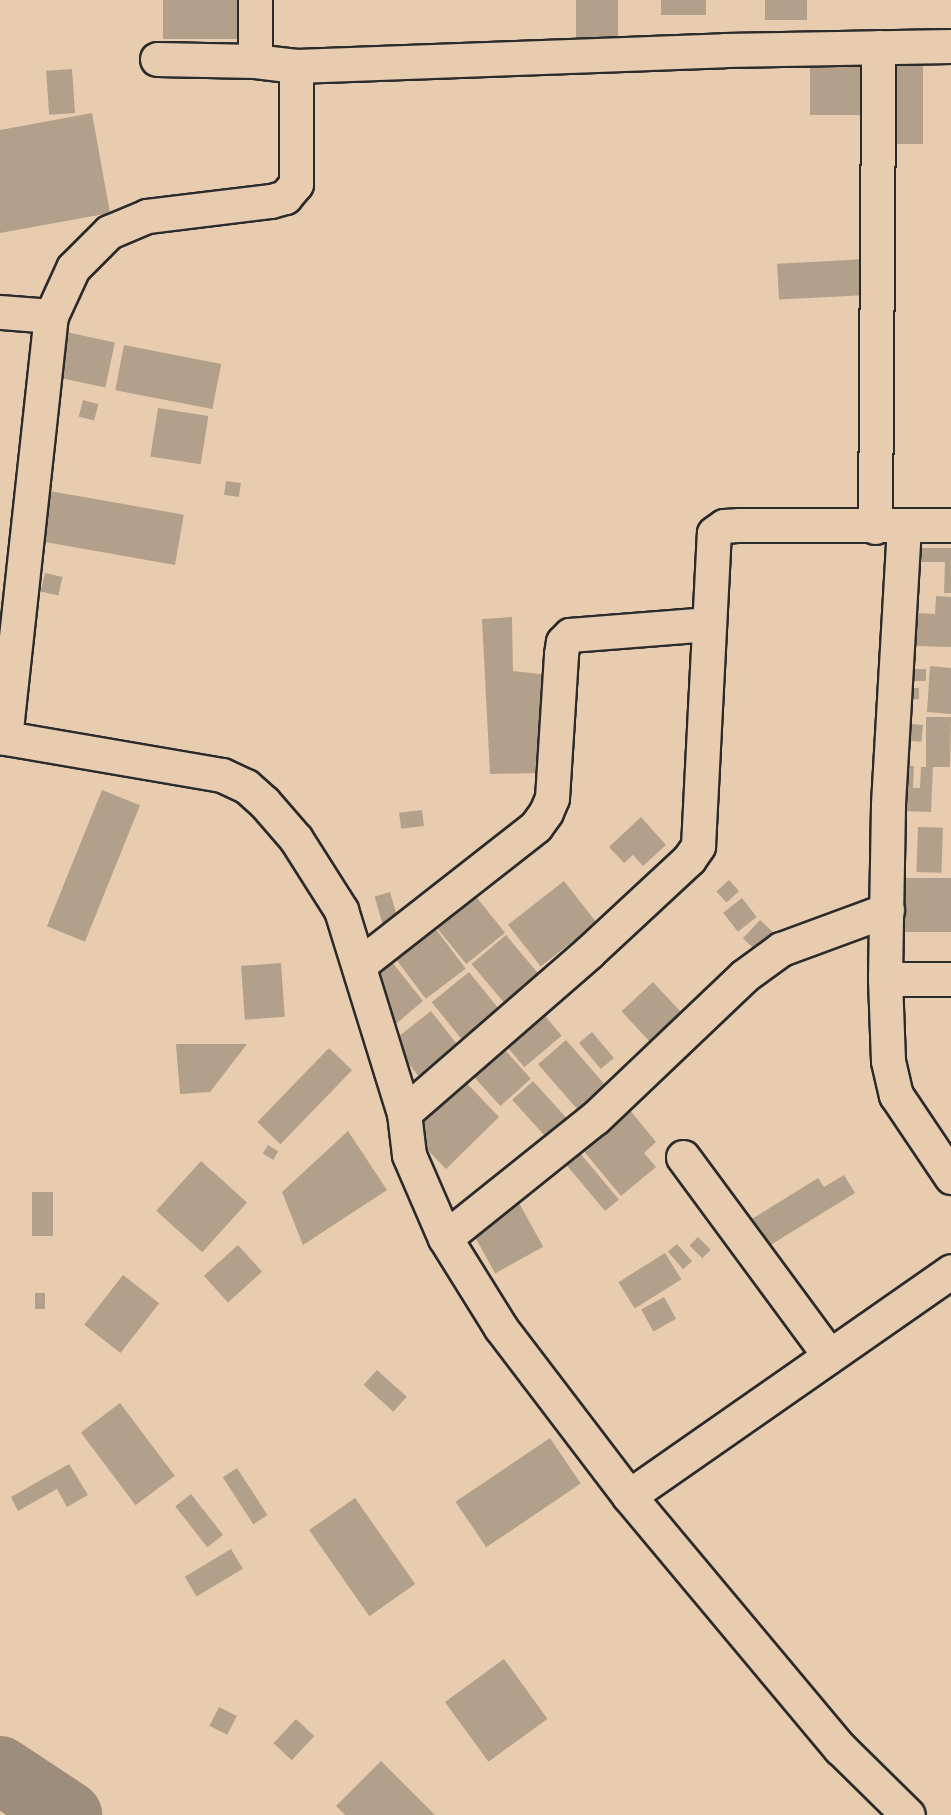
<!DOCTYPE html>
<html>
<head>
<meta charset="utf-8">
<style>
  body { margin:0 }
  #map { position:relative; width:951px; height:1815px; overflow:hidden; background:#e8ccaf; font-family:Delius,sans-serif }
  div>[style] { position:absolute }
  .river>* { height:68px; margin:-34px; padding:0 34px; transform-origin:34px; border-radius:34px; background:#9d8d7a }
  .building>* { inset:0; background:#b3a08b; transform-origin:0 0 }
  .roads { filter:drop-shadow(2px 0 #2b2b2b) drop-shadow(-2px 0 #2b2b2b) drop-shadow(0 2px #2b2b2b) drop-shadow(0 -2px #2b2b2b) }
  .street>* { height:33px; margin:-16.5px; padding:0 16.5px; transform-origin:16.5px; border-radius:16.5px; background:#e8ccaf }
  span { translate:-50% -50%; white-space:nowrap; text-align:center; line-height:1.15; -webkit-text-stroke:5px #e8ccaf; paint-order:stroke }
</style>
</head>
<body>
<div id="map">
  <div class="river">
    <i style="left:0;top:1770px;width:82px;rotate:33.5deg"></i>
  </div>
  <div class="building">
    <i style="left:163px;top:0;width:75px;height:39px"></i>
    <i style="left:576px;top:0;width:42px;height:38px"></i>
    <i style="left:661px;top:0;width:45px;height:15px"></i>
    <i style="left:765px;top:0;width:42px;height:20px"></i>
    <i style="left:810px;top:62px;width:54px;height:53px"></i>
    <i style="left:881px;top:63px;width:42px;height:81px"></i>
    <i style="left:72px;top:69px;width:44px;height:26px;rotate:86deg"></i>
    <i style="clip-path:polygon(92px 113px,110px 213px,0 233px,0 130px)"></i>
    <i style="left:866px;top:259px;width:36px;height:89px;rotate:87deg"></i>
    <i style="left:66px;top:332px;width:50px;height:46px;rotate:12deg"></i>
    <i style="left:124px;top:345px;width:99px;height:46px;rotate:11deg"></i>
    <i style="left:83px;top:400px;width:16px;height:17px;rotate:15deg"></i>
    <i style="left:158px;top:408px;width:51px;height:49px;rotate:9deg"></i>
    <i style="left:226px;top:481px;width:15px;height:14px;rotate:8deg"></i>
    <i style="left:44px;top:490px;width:142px;height:51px;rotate:10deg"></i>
    <i style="clip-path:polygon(921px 548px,951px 548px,951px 593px,944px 593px,945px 562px,922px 562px)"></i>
    <i style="left:45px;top:573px;width:18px;height:19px;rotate:13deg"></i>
    <i style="clip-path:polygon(936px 596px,951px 597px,951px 647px,916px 646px,915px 613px,935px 614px)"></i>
    <i style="clip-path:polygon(512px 617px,513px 671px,549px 675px,541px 773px,490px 774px,482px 619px)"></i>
    <i style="clip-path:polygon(930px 666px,951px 668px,951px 714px,927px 712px)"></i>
    <i style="left:906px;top:669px;width:20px;height:12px"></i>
    <i style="clip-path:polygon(905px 688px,919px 688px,919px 699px,906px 700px)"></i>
    <i style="clip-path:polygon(926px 717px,951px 717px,950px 767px,933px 767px,931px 812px,903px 811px,904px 766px,914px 766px,913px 788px,920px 788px,921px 767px,926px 767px)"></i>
    <i style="left:901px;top:723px;width:22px;height:17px;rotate:5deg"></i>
    <i style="left:102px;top:790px;width:41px;height:147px;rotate:22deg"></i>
    <i style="left:422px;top:810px;width:16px;height:23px;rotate:83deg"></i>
    <i style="clip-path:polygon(641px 817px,666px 845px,643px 866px,633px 855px,624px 863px,609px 847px)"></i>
    <i style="left:918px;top:827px;width:25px;height:45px;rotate:2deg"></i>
    <i style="left:898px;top:878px;width:53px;height:54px"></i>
    <i style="left:729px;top:880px;width:15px;height:17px;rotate:48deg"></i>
    <i style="left:564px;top:881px;width:53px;height:71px;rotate:52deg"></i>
    <i style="left:390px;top:892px;width:32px;height:16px;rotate:74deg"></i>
    <i style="left:473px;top:893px;width:51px;height:50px;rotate:51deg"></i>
    <i style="left:742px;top:898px;width:24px;height:24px;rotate:52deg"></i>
    <i style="left:760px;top:920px;width:23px;height:25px;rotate:43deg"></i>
    <i style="left:432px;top:924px;width:56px;height:50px;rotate:53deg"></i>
    <i style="left:506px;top:935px;width:57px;height:45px;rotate:50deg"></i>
    <i style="clip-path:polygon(388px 957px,423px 1001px,391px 1028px,372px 973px)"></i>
    <i style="left:281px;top:963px;width:54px;height:40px;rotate:86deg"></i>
    <i style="left:469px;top:972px;width:57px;height:48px;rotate:51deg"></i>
    <i style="left:653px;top:982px;width:50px;height:43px;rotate:47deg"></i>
    <i style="left:536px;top:1005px;width:40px;height:49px;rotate:50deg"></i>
    <i style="left:431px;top:1011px;width:48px;height:50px;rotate:52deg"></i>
    <i style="left:592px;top:1032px;width:34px;height:17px;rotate:50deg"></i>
    <i style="left:496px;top:1040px;width:52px;height:41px;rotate:48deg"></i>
    <i style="left:566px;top:1040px;width:67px;height:37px;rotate:49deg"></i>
    <i style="clip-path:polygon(176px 1044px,247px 1044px,210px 1092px,180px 1094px)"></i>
    <i style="left:329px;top:1048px;width:32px;height:103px;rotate:44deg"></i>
    <i style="clip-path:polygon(458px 1074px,499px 1117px,446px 1169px,422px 1144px,417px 1113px)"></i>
    <i style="left:533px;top:1081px;width:57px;height:28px;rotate:48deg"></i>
    <i style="clip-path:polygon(629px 1109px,656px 1142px,644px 1153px,656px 1167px,621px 1196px,582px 1149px)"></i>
    <i style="clip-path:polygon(348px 1131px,387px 1190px,303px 1245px,282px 1192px)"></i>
    <i style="left:268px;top:1145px;width:12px;height:10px;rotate:31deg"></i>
    <i style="left:579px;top:1152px;width:62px;height:18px;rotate:50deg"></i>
    <i style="left:201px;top:1161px;width:62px;height:67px;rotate:42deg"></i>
    <i style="clip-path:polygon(844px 1175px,855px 1193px,764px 1249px,747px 1222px,818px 1178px,824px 1187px)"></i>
    <i style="left:32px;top:1192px;width:21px;height:44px"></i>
    <i style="left:519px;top:1203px;width:50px;height:55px;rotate:61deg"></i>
    <i style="left:698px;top:1237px;width:18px;height:12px;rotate:45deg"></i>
    <i style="left:677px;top:1244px;width:23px;height:12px;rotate:49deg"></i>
    <i style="left:238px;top:1245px;width:36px;height:46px;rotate:48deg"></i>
    <i style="left:665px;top:1253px;width:31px;height:55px;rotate:58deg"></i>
    <i style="left:123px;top:1275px;width:46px;height:63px;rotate:38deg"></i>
    <i style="left:35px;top:1293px;width:10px;height:16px"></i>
    <i style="left:664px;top:1297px;width:25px;height:26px;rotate:61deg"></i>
    <i style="left:377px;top:1370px;width:40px;height:20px;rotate:42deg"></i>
    <i style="left:120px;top:1403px;width:91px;height:49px;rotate:53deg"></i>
    <i style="left:550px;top:1438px;width:55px;height:114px;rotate:56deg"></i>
    <i style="clip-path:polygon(69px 1464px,88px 1495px,67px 1507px,57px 1489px,18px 1511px,11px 1497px)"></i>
    <i style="left:237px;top:1468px;width:56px;height:17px;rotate:57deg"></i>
    <i style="left:191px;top:1494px;width:52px;height:20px;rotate:52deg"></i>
    <i style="left:355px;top:1498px;width:105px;height:56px;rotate:55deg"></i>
    <i style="left:231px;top:1549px;width:23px;height:54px;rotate:59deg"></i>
    <i style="left:504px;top:1659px;width:74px;height:73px;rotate:54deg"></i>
    <i style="left:219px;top:1707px;width:20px;height:21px;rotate:27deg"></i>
    <i style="left:296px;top:1719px;width:25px;height:33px;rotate:43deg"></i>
    <i style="clip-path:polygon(381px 1761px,435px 1815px,345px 1815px,336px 1806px)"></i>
  </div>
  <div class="roads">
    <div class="street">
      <i style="left:157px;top:59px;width:98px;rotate:1.2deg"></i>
      <i style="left:296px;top:66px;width:429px;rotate:-2.1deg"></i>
      <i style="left:725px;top:50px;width:226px;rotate:-1deg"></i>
      <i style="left:0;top:312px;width:51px;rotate:4.5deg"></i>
      <i style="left:904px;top:526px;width:279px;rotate:93.3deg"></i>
      <i style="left:888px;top:805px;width:174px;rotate:91deg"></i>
      <i style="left:885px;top:979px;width:82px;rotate:87.9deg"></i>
      <i style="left:888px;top:1061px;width:35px;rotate:77deg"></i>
      <i style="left:896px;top:1095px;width:99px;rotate:56.1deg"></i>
      <i style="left:875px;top:527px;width:480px;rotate:-89.6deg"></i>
      <i style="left:0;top:737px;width:225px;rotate:9.7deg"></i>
      <i style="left:222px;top:775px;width:26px;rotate:25deg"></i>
      <i style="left:246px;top:786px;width:24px;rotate:42deg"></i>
      <i style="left:264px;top:802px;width:49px;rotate:49.1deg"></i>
      <i style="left:296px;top:839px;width:84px;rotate:57.6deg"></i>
      <i style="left:341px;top:910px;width:213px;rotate:72.8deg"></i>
      <i style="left:404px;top:1113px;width:42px;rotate:83.2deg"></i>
      <i style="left:409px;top:1155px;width:90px;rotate:66.6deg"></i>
      <i style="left:445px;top:1238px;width:106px;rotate:58.1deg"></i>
      <i style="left:501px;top:1328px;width:211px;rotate:52.7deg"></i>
      <i style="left:629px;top:1496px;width:329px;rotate:50.1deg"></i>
      <i style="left:840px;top:1748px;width:95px;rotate:44.6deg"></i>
      <i style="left:5px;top:738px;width:424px;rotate:-83.8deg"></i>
      <i style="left:51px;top:316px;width:53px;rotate:-65.4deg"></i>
      <i style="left:73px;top:268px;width:51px;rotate:-45deg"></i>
      <i style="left:109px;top:232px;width:41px;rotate:-22.8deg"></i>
      <i style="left:147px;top:216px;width:125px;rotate:-6.9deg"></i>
      <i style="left:271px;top:201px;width:15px;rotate:-16deg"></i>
      <i style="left:285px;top:197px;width:17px;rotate:-50deg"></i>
      <i style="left:296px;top:184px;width:118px;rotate:-90deg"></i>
      <i style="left:296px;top:66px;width:41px;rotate:-173deg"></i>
      <i style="left:255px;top:61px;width:61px;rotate:-90deg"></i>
      <i style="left:359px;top:965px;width:225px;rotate:-38.1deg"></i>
      <i style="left:536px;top:826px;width:17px;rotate:-54deg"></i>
      <i style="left:546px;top:812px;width:15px;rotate:-67deg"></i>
      <i style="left:552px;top:798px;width:144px;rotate:-86.4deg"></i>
      <i style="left:561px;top:654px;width:12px;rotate:-81deg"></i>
      <i style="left:563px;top:642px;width:10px;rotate:-45deg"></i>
      <i style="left:570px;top:635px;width:139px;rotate:-4.5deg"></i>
      <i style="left:885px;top:979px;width:66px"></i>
      <i style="left:404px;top:1113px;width:245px;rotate:-41deg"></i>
      <i style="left:589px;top:952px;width:137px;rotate:-42.9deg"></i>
      <i style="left:689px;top:859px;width:16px;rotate:-55deg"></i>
      <i style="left:698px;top:846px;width:313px;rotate:-87.1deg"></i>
      <i style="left:714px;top:533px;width:12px;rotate:-35deg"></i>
      <i style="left:724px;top:526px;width:16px;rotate:-4deg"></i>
      <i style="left:740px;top:525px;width:211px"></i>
      <i style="left:683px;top:1157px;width:246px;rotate:53.6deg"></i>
      <i style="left:445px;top:1238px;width:192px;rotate:-38.7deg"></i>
      <i style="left:595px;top:1118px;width:206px;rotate:-43.6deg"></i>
      <i style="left:744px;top:976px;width:46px;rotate:-36.1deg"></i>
      <i style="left:781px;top:949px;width:113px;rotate:-20.2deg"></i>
      <i style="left:629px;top:1496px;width:393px;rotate:-34.9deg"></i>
    </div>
  </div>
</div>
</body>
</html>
